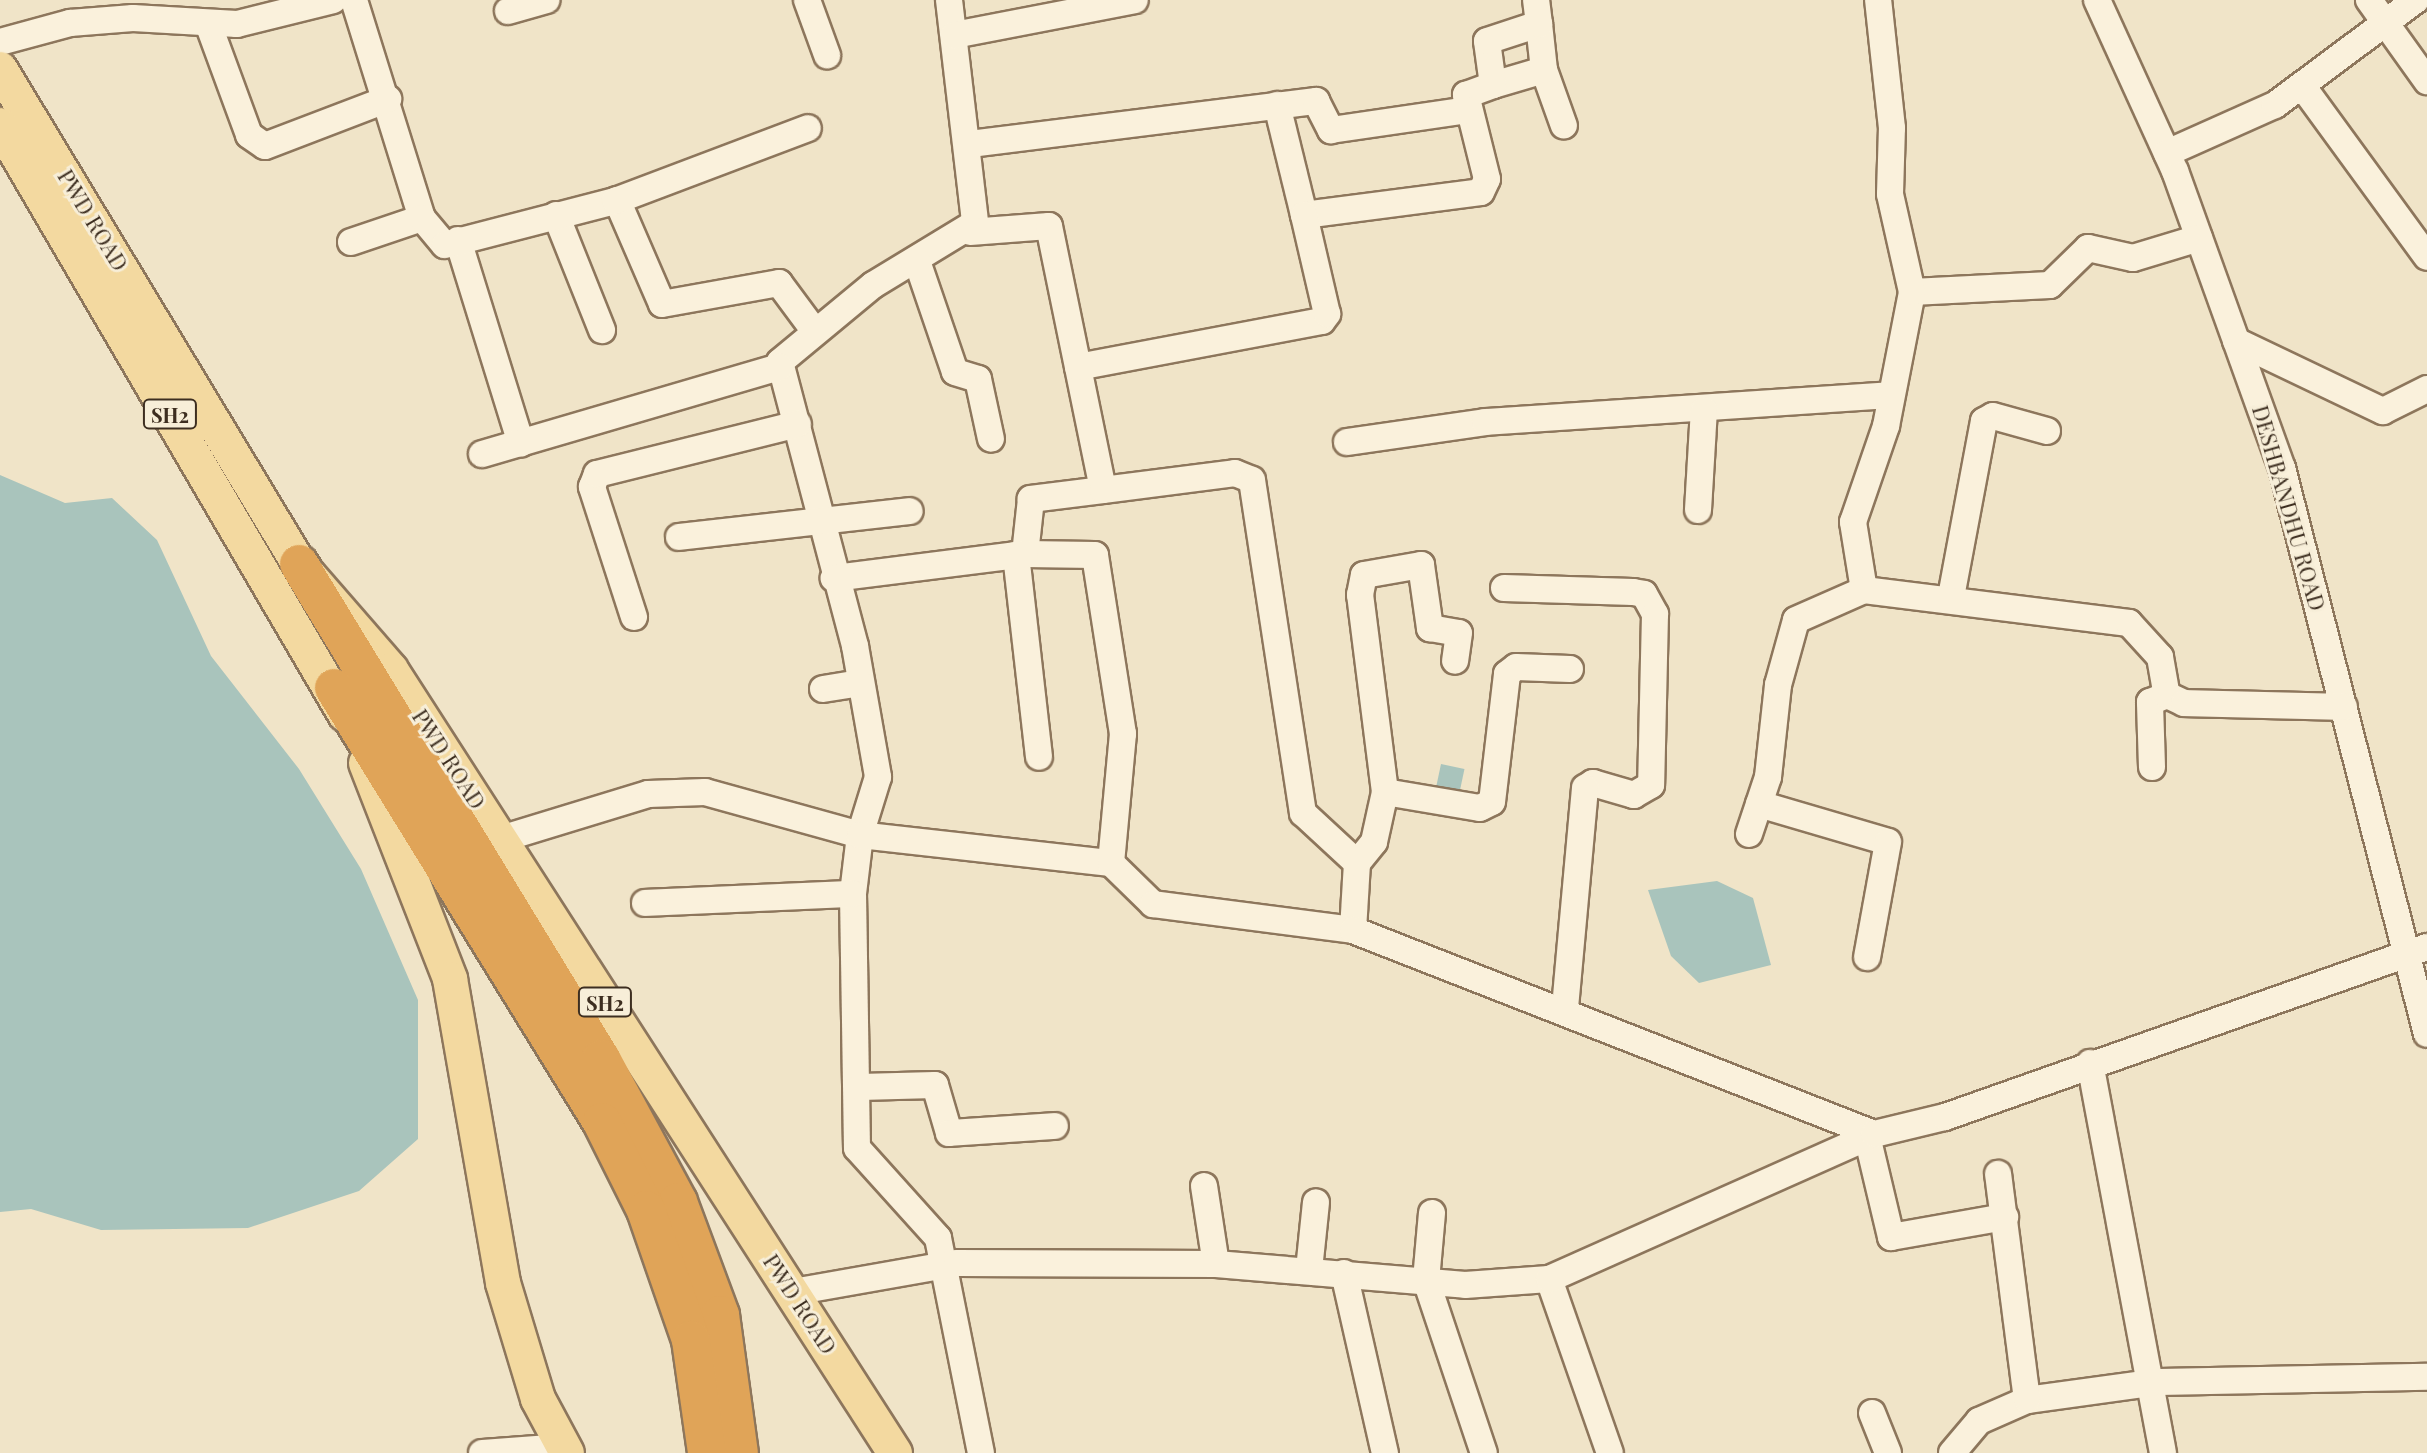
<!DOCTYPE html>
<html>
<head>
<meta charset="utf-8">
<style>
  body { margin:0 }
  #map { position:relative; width:2427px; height:1453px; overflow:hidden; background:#f0e4c8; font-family:"Playfair Display",serif }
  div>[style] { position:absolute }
  .water>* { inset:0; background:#a9c4bc; transform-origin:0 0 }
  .roads { filter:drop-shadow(2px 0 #8d765c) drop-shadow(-2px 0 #8d765c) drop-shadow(0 2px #8d765c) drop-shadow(0 -2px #8d765c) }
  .minor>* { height:26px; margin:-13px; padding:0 13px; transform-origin:13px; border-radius:13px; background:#faf1dc }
  .major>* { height:34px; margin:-17px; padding:0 17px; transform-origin:17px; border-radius:17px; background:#f3d9a0 }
  .highway>* { height:38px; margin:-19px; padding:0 19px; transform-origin:19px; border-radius:19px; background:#e0a458 }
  span { translate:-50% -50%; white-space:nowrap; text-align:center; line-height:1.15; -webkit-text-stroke:6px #f7eed8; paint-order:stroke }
  .shield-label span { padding:2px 6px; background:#f7eed8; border:2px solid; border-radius:6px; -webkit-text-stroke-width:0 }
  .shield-label { font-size:20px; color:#3d2e20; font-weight:700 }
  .street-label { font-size:22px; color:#3d2e20 }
</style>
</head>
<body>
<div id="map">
  <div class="water">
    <i style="clip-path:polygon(0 475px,65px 503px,112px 498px,157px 540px,211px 656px,299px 769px,361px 869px,418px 1000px,418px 1139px,359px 1191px,248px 1228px,101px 1230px,31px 1209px,0 1212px)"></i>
    <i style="left:1441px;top:764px;width:24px;height:28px;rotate:12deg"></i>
    <i style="clip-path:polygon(1717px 881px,1753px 898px,1771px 965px,1699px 983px,1671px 956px,1648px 890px)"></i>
  </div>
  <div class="roads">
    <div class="minor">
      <i style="left:354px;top:0;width:228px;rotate:72.7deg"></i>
      <i style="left:807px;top:0;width:59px;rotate:70deg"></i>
      <i style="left:949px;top:0;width:225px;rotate:83.3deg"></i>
      <i style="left:975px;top:223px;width:119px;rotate:148.7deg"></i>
      <i style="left:873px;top:285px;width:121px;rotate:140.4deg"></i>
      <i style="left:780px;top:362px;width:294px;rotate:75.2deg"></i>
      <i style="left:855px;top:646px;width:133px;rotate:80deg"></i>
      <i style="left:878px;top:777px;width:61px;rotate:107.2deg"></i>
      <i style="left:860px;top:835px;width:59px;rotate:96.8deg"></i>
      <i style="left:853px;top:894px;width:254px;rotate:89.1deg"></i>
      <i style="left:857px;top:1148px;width:121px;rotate:48deg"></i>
      <i style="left:938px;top:1238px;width:219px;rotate:78.7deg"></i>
      <i style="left:2097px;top:0;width:188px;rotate:65.5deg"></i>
      <i style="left:2175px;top:171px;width:316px;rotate:70.2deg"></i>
      <i style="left:2282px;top:468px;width:584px;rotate:75.63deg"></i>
      <i style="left:2369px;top:0;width:100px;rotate:54.4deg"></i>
      <i style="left:508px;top:11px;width:40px;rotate:-16deg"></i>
      <i style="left:209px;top:26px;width:116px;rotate:69.8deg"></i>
      <i style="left:249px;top:135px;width:19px;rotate:35deg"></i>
      <i style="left:265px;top:146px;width:132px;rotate:-20.9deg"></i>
      <i style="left:954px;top:35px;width:184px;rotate:-10.9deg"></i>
      <i style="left:0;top:42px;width:73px;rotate:-15.2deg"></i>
      <i style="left:70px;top:23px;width:63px;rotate:-4.5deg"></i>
      <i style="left:133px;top:18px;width:104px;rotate:3.3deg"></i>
      <i style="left:237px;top:24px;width:99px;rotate:-14deg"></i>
      <i style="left:1544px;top:70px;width:59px;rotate:70.3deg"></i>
      <i style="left:1493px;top:85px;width:53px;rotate:-16.4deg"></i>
      <i style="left:1544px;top:70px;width:46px;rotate:-96.2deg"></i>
      <i style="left:2303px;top:87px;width:210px;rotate:53.9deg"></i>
      <i style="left:1277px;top:105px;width:113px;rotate:76.2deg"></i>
      <i style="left:1304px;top:215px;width:178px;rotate:-7.4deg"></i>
      <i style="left:1481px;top:192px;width:14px;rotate:-65deg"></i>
      <i style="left:1487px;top:179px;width:87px;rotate:-104deg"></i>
      <i style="left:1466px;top:95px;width:29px;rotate:-20deg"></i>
      <i style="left:1493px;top:85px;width:44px;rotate:-97.8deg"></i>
      <i style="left:1487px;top:41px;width:55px;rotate:-18.1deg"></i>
      <i style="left:1539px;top:24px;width:24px;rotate:-97deg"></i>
      <i style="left:970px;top:144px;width:349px;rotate:-7.1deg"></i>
      <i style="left:1316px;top:101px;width:33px;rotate:63deg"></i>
      <i style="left:1331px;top:130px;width:138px;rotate:-8.3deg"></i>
      <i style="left:2167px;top:153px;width:118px;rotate:-24deg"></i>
      <i style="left:2275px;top:105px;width:176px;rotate:-36.7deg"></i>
      <i style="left:617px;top:200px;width:113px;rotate:66.6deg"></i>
      <i style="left:662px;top:304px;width:119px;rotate:-10.2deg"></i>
      <i style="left:779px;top:283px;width:57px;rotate:53.5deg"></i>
      <i style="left:556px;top:215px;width:124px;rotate:68.2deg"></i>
      <i style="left:970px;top:232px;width:79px;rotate:-4.3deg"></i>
      <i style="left:1049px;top:226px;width:269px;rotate:78.4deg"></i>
      <i style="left:1103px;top:490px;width:73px;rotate:172.9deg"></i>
      <i style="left:1031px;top:499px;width:55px;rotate:96.2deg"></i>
      <i style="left:458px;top:240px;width:213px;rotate:72.8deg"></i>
      <i style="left:351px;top:242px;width:75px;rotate:-18.7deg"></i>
      <i style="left:422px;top:218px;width:35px;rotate:50deg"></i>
      <i style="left:445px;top:245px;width:176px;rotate:-14.5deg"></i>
      <i style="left:615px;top:201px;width:206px;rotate:-20.7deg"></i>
      <i style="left:917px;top:261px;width:117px;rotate:71.1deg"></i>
      <i style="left:955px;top:372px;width:24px;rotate:17deg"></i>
      <i style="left:978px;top:379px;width:61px;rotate:77.8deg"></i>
      <i style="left:1912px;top:292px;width:138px;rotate:-2.9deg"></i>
      <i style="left:2050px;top:285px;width:53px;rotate:-44.2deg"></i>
      <i style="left:2088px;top:248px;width:46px;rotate:12.5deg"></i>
      <i style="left:2133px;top:258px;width:69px;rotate:-16.9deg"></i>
      <i style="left:2236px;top:341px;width:163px;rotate:25.5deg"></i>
      <i style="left:2383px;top:411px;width:49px;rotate:-26.6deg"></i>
      <i style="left:1078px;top:367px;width:248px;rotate:-10.7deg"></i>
      <i style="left:1322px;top:321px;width:9px;rotate:-54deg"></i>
      <i style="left:1327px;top:314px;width:102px;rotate:-103.1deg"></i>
      <i style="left:1347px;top:442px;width:139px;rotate:-8.2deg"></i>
      <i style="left:1485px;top:422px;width:404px;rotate:-3.8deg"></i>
      <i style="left:482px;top:454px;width:310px;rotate:-16.3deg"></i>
      <i style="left:1103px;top:490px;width:133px;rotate:-7.3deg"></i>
      <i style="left:1235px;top:473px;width:18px;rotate:22deg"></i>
      <i style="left:1252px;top:480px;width:337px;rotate:81.3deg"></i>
      <i style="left:1303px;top:813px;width:74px;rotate:42.8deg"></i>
      <i style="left:1357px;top:863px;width:67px;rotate:93.4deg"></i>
      <i style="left:1698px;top:510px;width:100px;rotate:-86.6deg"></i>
      <i style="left:679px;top:537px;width:232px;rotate:-6.4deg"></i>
      <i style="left:1016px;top:555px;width:203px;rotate:83.5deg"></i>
      <i style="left:1504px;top:588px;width:129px;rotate:1.8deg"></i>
      <i style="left:1633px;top:592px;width:11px;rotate:10deg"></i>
      <i style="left:1644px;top:594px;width:23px;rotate:61deg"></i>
      <i style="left:1655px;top:614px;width:171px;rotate:91.3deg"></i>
      <i style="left:1651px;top:785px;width:20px;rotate:150deg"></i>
      <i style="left:1634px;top:795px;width:43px;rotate:-163.7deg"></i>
      <i style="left:1593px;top:783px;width:9px;rotate:148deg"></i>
      <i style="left:1585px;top:788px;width:222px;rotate:95.2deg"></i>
      <i style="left:1864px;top:590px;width:69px;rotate:-99.2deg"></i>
      <i style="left:1853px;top:522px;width:102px;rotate:-71deg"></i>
      <i style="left:1886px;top:426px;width:136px;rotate:-79deg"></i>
      <i style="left:1912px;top:292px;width:100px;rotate:-102.7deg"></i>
      <i style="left:1890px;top:194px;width:66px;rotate:-88.3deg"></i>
      <i style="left:1892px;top:128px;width:129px;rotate:-96.2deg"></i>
      <i style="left:1951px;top:597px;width:179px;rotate:-79.4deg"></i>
      <i style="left:1984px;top:421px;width:10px;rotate:-29deg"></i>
      <i style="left:1993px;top:416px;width:56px;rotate:15.5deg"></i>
      <i style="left:634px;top:617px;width:137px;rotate:-107.9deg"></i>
      <i style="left:592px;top:487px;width:14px;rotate:-69deg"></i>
      <i style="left:597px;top:474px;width:207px;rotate:-14deg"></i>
      <i style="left:823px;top:689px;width:37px;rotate:-9deg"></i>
      <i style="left:2152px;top:767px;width:65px;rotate:-91.8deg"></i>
      <i style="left:2150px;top:702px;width:18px;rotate:-22deg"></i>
      <i style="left:1385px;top:792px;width:96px;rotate:9.6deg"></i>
      <i style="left:1480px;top:808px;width:13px;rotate:-27deg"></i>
      <i style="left:1492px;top:802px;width:129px;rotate:-83.3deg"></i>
      <i style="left:1507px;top:674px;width:11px;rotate:-38deg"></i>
      <i style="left:1516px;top:667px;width:54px;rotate:2.1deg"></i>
      <i style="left:1759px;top:804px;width:134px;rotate:16.4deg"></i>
      <i style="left:1888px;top:842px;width:117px;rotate:100.3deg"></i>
      <i style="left:1749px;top:834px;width:60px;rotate:-71.6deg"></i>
      <i style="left:1768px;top:777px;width:93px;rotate:-83.8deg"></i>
      <i style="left:1778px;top:685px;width:67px;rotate:-74.5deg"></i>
      <i style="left:1796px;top:620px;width:74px;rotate:-23.8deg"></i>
      <i style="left:1864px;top:590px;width:267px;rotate:7.1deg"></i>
      <i style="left:2129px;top:623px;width:46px;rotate:47.6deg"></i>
      <i style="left:2160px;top:657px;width:39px;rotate:80deg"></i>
      <i style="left:2167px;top:695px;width:19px;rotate:25deg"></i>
      <i style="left:2184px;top:703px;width:160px;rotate:1.4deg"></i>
      <i style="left:501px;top:839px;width:154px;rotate:-17deg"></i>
      <i style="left:648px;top:794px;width:57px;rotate:-2deg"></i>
      <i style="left:705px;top:792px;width:161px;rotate:15.5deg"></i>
      <i style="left:860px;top:835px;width:253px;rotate:6.4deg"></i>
      <i style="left:1111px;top:863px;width:130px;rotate:-84.7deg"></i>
      <i style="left:1123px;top:734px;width:181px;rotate:-98.9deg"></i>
      <i style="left:1095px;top:555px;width:70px;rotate:-179.2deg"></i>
      <i style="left:1025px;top:554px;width:193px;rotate:172.8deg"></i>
      <i style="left:1111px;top:863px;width:59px;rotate:44.3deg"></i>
      <i style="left:1153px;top:904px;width:202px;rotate:7.4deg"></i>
      <i style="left:1353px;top:930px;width:560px;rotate:21.38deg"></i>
      <i style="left:1357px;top:863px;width:27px;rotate:-51deg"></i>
      <i style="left:1374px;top:842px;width:51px;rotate:-77.6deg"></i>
      <i style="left:1385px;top:792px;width:199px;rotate:-97.2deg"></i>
      <i style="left:1360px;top:595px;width:20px;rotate:-79deg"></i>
      <i style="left:1364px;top:575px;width:58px;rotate:-10deg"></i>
      <i style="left:1421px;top:565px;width:64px;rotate:81.9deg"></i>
      <i style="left:1430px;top:628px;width:29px;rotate:10deg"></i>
      <i style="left:1459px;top:633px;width:28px;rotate:98deg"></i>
      <i style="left:645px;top:903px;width:208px;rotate:-2.5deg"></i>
      <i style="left:2090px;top:1063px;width:397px;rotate:79.4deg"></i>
      <i style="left:860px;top:1087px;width:75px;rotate:-1.5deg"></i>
      <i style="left:935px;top:1085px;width:50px;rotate:73.7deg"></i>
      <i style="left:949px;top:1133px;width:106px;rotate:-3.8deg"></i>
      <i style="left:1867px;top:1136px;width:104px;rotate:76.6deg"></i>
      <i style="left:1891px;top:1237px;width:116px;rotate:-10deg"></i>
      <i style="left:1204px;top:1186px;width:79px;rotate:81.3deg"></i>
      <i style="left:1432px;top:1213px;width:67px;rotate:95.1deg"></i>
      <i style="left:1426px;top:1280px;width:182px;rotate:71.5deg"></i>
      <i style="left:1309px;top:1270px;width:68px;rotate:-84.1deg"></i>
      <i style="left:1344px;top:1273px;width:185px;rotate:77.2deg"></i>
      <i style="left:1549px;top:1279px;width:184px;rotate:70.7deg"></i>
      <i style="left:793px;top:1292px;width:167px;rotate:-10deg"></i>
      <i style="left:957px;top:1263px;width:259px;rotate:0.2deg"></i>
      <i style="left:1216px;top:1264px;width:250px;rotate:4.8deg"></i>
      <i style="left:1465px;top:1285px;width:84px;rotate:-4.1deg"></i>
      <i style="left:1549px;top:1279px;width:356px;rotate:-24deg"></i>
      <i style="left:1874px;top:1134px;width:73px;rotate:-13.5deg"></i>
      <i style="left:1945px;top:1117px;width:511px;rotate:-19.43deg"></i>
      <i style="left:2027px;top:1400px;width:133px;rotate:-7.8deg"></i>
      <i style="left:2159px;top:1382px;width:268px;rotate:-1.1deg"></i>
      <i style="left:1872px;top:1413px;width:43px;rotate:68.2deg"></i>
      <i style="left:482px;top:1453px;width:82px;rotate:-4.2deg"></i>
      <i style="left:1952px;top:1453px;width:42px;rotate:-49.8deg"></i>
      <i style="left:1979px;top:1421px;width:52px;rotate:-23.6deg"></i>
      <i style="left:2027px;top:1400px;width:228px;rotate:-97.3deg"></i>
    </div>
    <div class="major">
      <i style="left:0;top:69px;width:578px;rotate:58.87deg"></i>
      <i style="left:299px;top:564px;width:140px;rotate:49deg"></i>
      <i style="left:391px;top:670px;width:931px;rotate:57.23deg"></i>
      <i style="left:0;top:125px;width:683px;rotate:59.64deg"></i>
      <i style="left:366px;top:763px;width:232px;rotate:68.7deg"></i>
      <i style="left:450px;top:979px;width:309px;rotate:80.1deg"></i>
      <i style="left:503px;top:1283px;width:121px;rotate:73.2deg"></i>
      <i style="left:538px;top:1399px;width:61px;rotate:61.8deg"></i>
    </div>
    <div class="highway">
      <i style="left:299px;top:564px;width:580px;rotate:58.61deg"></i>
      <i style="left:601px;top:1059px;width:162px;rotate:61.7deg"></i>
      <i style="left:678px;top:1202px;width:121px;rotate:69.6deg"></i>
      <i style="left:720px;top:1315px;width:139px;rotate:82.2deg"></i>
      <i style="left:334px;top:688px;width:510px;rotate:58.3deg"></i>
      <i style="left:602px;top:1122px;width:98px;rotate:63.4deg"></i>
      <i style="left:646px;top:1210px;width:138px;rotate:70.9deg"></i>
      <i style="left:691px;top:1340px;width:114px;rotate:81.9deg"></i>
    </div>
  </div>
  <div class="shield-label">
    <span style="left:170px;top:414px">SH2</span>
    <span style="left:605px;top:1002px">SH2</span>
  </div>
  <div class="street-label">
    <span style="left:93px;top:220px;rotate:59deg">PWD ROAD</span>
    <span style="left:2289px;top:508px;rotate:74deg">DESHBANDHU ROAD</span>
    <span style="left:449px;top:759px;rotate:57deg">PWD ROAD</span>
    <span style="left:800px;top:1304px;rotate:57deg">PWD ROAD</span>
  </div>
</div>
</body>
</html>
